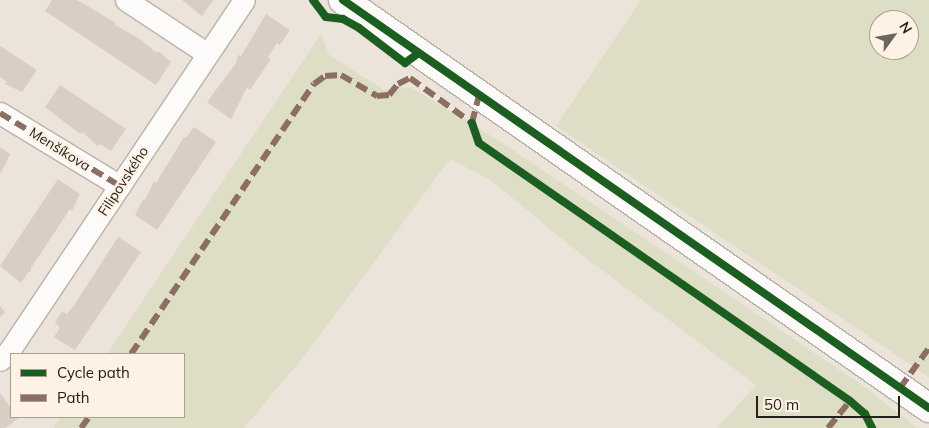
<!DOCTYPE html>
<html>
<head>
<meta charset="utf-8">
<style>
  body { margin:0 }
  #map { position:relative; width:929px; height:428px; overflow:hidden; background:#ece4db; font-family:Mulish,sans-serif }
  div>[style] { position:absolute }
  .green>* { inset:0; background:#dddec5 }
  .building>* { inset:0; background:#dacdc3 }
  .roads { filter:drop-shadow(1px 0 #b8b2ab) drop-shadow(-1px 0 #b8b2ab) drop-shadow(0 1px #b8b2ab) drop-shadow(0 -1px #b8b2ab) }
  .street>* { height:21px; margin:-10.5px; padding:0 10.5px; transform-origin:10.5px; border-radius:10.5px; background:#fcfbfa }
  .secondary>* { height:28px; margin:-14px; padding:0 14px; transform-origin:14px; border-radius:14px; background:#fcfbfa }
  .quiet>* { height:6px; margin-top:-3px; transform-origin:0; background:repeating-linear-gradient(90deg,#8d6e63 0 12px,transparent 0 18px) }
  .cycleway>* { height:8px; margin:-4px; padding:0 4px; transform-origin:4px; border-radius:4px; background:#1b5e20 }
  span { translate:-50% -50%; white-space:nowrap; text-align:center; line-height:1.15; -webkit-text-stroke:5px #fef2e5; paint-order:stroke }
  .street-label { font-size:14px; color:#25201a }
  .legend { position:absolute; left:10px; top:353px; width:175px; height:65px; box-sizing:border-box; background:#fef2e5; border:1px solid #a79e94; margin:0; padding:6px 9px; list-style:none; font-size:15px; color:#25201a }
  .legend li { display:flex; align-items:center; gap:10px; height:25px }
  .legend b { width:25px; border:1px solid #a79e94 }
  .north { position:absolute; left:869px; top:10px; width:50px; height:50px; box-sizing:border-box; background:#fef2e5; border:1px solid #a79e94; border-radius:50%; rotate:58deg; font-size:14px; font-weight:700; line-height:20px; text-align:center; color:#25201a }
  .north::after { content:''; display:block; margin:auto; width:18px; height:22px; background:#6b655e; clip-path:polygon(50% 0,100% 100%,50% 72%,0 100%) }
  .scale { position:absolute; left:756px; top:396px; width:144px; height:22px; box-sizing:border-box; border:2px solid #25201a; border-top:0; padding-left:6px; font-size:15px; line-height:18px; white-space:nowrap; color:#25201a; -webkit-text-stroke:4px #fef2e5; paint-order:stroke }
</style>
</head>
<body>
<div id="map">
  <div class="green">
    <i style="clip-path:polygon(evenodd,641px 0,929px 0,929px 377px,556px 126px,641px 0,879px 20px,909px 20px,909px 50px,879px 50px,879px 20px)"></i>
    <i style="clip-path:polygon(321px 34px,329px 55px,384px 90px,410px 87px,498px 140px,865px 387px,917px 428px,717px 428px,756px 385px,578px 252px,489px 179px,450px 159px,309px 350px,244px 428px,53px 428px,61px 417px,184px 417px,184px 354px,107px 354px)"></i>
  </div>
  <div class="building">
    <i style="clip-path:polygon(52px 0,77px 0,116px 23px,115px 25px,140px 39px,155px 52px,160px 52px,171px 62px,156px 85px,45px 11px)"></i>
    <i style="clip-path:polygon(182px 0,213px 0,202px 16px)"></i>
    <i style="clip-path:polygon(266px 14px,290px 30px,280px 45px,277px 43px,268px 57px,271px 59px,250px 90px,247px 87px,231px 119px,207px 102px,236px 63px,238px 55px,241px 56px)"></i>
    <i style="clip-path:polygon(0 46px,37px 70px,22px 92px,5px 84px,7px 82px,0 77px)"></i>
    <i style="clip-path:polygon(60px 85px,126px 129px,111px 151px,100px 144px,98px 146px,82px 132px,80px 134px,45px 107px)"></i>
    <i style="clip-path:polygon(194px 127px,216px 142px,157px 230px,135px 215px,143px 199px,145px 200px,154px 181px,156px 183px,184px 137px,186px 138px)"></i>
    <i style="clip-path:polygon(0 147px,10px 154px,1px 173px,0 172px)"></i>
    <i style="clip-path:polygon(58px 179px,80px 194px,72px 211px,70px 209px,31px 268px,31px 272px,29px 271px,21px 283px,0 266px)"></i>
    <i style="clip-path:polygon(118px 237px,141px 252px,75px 350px,54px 337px,60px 328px,55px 322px,62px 311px,67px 314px,75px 304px)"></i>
    <i style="clip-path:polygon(0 306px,5px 312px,0 317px)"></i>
    <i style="clip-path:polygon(0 393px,11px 408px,11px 417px,19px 418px,5px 428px,0 428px)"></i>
  </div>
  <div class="roads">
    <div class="street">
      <i style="left:126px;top:0;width:96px;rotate:33.5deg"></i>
      <i style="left:0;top:113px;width:140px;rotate:31.3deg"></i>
      <i style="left:0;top:360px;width:13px;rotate:-45deg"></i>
      <i style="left:9px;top:351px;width:422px;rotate:-56.2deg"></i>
    </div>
    <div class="secondary">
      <i style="left:343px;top:0;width:714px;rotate:34.85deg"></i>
    </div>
  </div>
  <div class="quiet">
    <i style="left:0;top:113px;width:140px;rotate:31.3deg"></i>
    <i style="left:131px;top:354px;width:326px;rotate:-55.9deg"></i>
    <i style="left:314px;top:84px;width:14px;rotate:-36deg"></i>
    <i style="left:325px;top:76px;width:16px;rotate:-4deg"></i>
    <i style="left:341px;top:75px;width:42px;rotate:30.3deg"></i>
    <i style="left:377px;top:96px;width:12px;rotate:-5deg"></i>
    <i style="left:389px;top:95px;width:14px;rotate:-51deg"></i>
    <i style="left:398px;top:84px;width:13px;rotate:-27deg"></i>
    <i style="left:410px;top:78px;width:77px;rotate:36deg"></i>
    <i style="left:472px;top:123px;width:29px;rotate:-76deg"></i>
    <i style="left:900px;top:388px;width:49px;rotate:-54.1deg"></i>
    <i style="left:81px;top:428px;width:14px;rotate:-54deg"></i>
    <i style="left:828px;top:428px;width:35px;rotate:-51deg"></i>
  </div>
  <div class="cycleway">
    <i style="left:313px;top:0;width:21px;rotate:53deg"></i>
    <i style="left:326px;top:17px;width:17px;rotate:7deg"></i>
    <i style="left:343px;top:19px;width:18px;rotate:29deg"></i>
    <i style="left:359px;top:28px;width:58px;rotate:37.3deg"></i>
    <i style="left:405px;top:63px;width:17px;rotate:-36deg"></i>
    <i style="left:343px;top:0;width:714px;rotate:34.85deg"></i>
    <i style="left:472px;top:123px;width:21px;rotate:71deg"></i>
    <i style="left:479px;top:143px;width:452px;rotate:34.8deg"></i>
    <i style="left:850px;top:401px;width:20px;rotate:41deg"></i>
    <i style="left:865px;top:414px;width:16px;rotate:63deg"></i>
  </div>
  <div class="street-label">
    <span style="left:60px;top:149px;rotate:32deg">Menšíkova</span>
    <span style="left:123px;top:181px;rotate:-57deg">Filipovského</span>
  </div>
  <ul class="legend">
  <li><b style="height:6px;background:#1b5e20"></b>Cycle path</li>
  <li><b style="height:6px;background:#8d6e63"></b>Path</li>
  </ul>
  <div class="north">N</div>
  <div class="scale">50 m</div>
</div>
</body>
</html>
